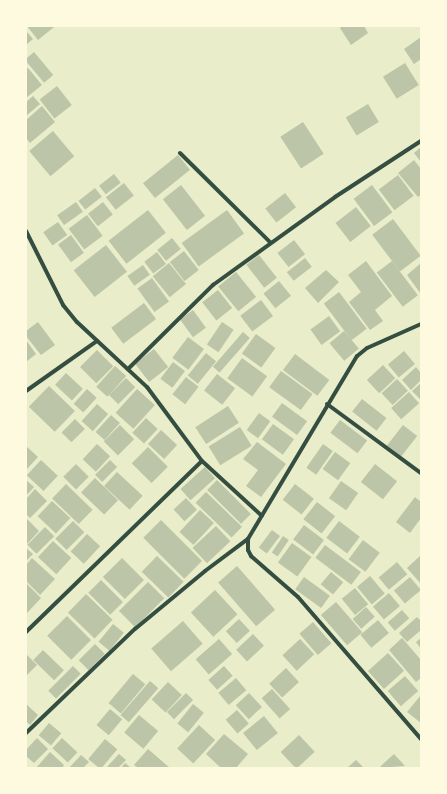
<!DOCTYPE html>
<html>
<head>
<meta charset="utf-8">
<style>
  body { margin:0 }
  #map { position:relative; width:447px; height:794px; overflow:hidden; background:#e9edc9; font-family:"Fira Sans Condensed",sans-serif }
  div>[style] { position:absolute }
  .building>* { inset:0; background:#bcc5a7; transform-origin:0 0 }
  .minor>* { height:4px; margin:-2px; padding:0 2px; transform-origin:2px; border-radius:2px; background:#344e41 }
  span { translate:-50% -50%; white-space:nowrap; text-align:center; line-height:1.15; -webkit-text-stroke:3px #fefae0; paint-order:stroke }
  .frame { position:absolute; inset:0; border:27px solid #fefae0; pointer-events:none }
</style>
</head>
<body>
<div id="map">
  <div class="building">
    <i style="clip-path:polygon(27px 26px,53px 26px,54px 27px,38px 40px)"></i>
    <i style="clip-path:polygon(342px 26px,364px 26px,368px 33px,351px 45px,340px 28px)"></i>
    <i style="clip-path:polygon(26px 31px,33px 39px,26px 45px)"></i>
    <i style="clip-path:polygon(421px 37px,421px 59px,414px 64px,404px 49px)"></i>
    <i style="left:34px;top:52px;width:30px;height:12px;rotate:50deg"></i>
    <i style="left:405px;top:63px;width:26px;height:26px;rotate:58deg"></i>
    <i style="clip-path:polygon(28px 68px,42px 85px,26px 98px,26px 69px)"></i>
    <i style="left:57px;top:86px;width:24px;height:22px;rotate:52deg"></i>
    <i style="clip-path:polygon(33px 96px,40px 104px,26px 116px,26px 102px)"></i>
    <i style="left:368px;top:104px;width:21px;height:26px;rotate:59deg"></i>
    <i style="clip-path:polygon(42px 106px,55px 122px,30px 143px,26px 138px,26px 120px)"></i>
    <i style="left:303px;top:122px;width:38px;height:27px;rotate:57deg"></i>
    <i style="left:53px;top:131px;width:33px;height:31px;rotate:50deg"></i>
    <i style="clip-path:polygon(421px 147px,421px 162px,414px 153px)"></i>
    <i style="left:178px;top:155px;width:19px;height:45px;rotate:51deg"></i>
    <i style="clip-path:polygon(414px 160px,421px 169px,421px 195px,418px 197px,398px 173px)"></i>
    <i style="left:114px;top:174px;width:11px;height:19px;rotate:52deg"></i>
    <i style="left:398px;top:175px;width:26px;height:24px;rotate:53deg"></i>
    <i style="left:124px;top:183px;width:16px;height:23px;rotate:52deg"></i>
    <i style="left:181px;top:185px;width:39px;height:23px;rotate:52deg"></i>
    <i style="left:372px;top:185px;width:34px;height:23px;rotate:53deg"></i>
    <i style="left:95px;top:188px;width:11px;height:21px;rotate:52deg"></i>
    <i style="left:285px;top:193px;width:18px;height:25px;rotate:52deg"></i>
    <i style="left:76px;top:202px;width:12px;height:23px;rotate:55deg"></i>
    <i style="left:103px;top:202px;width:16px;height:19px;rotate:52deg"></i>
    <i style="left:356px;top:207px;width:24px;height:26px;rotate:52deg"></i>
    <i style="left:148px;top:210px;width:29px;height:50px;rotate:52deg"></i>
    <i style="left:227px;top:210px;width:29px;height:56px;rotate:54deg"></i>
    <i style="left:87px;top:215px;width:26px;height:23px;rotate:53deg"></i>
    <i style="left:393px;top:219px;width:46px;height:26px;rotate:53deg"></i>
    <i style="left:58px;top:222px;width:16px;height:18px;rotate:55deg"></i>
    <i style="left:71px;top:235px;width:22px;height:16px;rotate:54deg"></i>
    <i style="left:172px;top:238px;width:14px;height:19px;rotate:51deg"></i>
    <i style="left:294px;top:240px;width:18px;height:21px;rotate:52deg"></i>
    <i style="left:106px;top:245px;width:34px;height:41px;rotate:52deg"></i>
    <i style="left:184px;top:251px;width:24px;height:18px;rotate:52deg"></i>
    <i style="left:157px;top:252px;width:15px;height:16px;rotate:53deg"></i>
    <i style="left:259px;top:255px;width:29px;height:16px;rotate:52deg"></i>
    <i style="left:305px;top:258px;width:11px;height:23px;rotate:52deg"></i>
    <i style="clip-path:polygon(366px 261px,392px 296px,375px 310px,383px 321px,370px 330px,349px 302px,361px 292px,348px 275px)"></i>
    <i style="left:392px;top:261px;width:43px;height:19px;rotate:53deg"></i>
    <i style="left:169px;top:263px;width:27px;height:21px;rotate:51deg"></i>
    <i style="clip-path:polygon(421px 263px,421px 294px,407px 275px)"></i>
    <i style="left:143px;top:265px;width:12px;height:19px;rotate:55deg"></i>
    <i style="clip-path:polygon(326px 270px,339px 282px,318px 303px,305px 288px)"></i>
    <i style="left:236px;top:272px;width:32px;height:23px;rotate:51deg"></i>
    <i style="left:152px;top:278px;width:29px;height:18px;rotate:54deg"></i>
    <i style="left:279px;top:281px;width:19px;height:20px;rotate:51deg"></i>
    <i style="left:218px;top:290px;width:23px;height:20px;rotate:52deg"></i>
    <i style="left:339px;top:292px;width:46px;height:19px;rotate:53deg"></i>
    <i style="left:261px;top:300px;width:20px;height:26px;rotate:53deg"></i>
    <i style="left:144px;top:303px;width:20px;height:41px;rotate:53deg"></i>
    <i style="left:193px;top:310px;width:22px;height:16px;rotate:54deg"></i>
    <i style="left:329px;top:316px;width:19px;height:23px;rotate:54deg"></i>
    <i style="clip-path:polygon(38px 322px,55px 345px,41px 355px,26px 336px,26px 331px)"></i>
    <i style="left:222px;top:322px;width:14px;height:27px;rotate:34deg"></i>
    <i style="left:344px;top:331px;width:23px;height:19px;rotate:50deg"></i>
    <i style="left:243px;top:332px;width:9px;height:46px;rotate:41deg"></i>
    <i style="left:256px;top:334px;width:24px;height:24px;rotate:36deg"></i>
    <i style="left:188px;top:337px;width:20px;height:26px;rotate:37deg"></i>
    <i style="clip-path:polygon(26px 340px,36px 354px,26px 362px)"></i>
    <i style="left:154px;top:349px;width:23px;height:24px;rotate:52deg"></i>
    <i style="left:97px;top:350px;width:23px;height:24px;rotate:45deg"></i>
    <i style="left:404px;top:351px;width:17px;height:21px;rotate:50deg"></i>
    <i style="left:206px;top:353px;width:13px;height:29px;rotate:39deg"></i>
    <i style="left:295px;top:354px;width:43px;height:20px;rotate:37deg"></i>
    <i style="left:242px;top:358px;width:31px;height:25px;rotate:36deg"></i>
    <i style="left:173px;top:362px;width:15px;height:21px;rotate:37deg"></i>
    <i style="left:383px;top:365px;width:18px;height:22px;rotate:47deg"></i>
    <i style="left:115px;top:366px;width:15px;height:28px;rotate:42deg"></i>
    <i style="clip-path:polygon(416px 367px,421px 373px,421px 380px,411px 390px,402px 380px)"></i>
    <i style="left:281px;top:371px;width:39px;height:20px;rotate:36deg"></i>
    <i style="left:66px;top:373px;width:23px;height:16px;rotate:43deg"></i>
    <i style="left:217px;top:374px;width:23px;height:21px;rotate:38deg"></i>
    <i style="left:186px;top:377px;width:16px;height:22px;rotate:38deg"></i>
    <i style="left:126px;top:378px;width:13px;height:24px;rotate:45deg"></i>
    <i style="left:397px;top:379px;width:16px;height:21px;rotate:47deg"></i>
    <i style="clip-path:polygon(421px 383px,421px 400px,412px 391px)"></i>
    <i style="left:49px;top:386px;width:36px;height:29px;rotate:44deg"></i>
    <i style="left:87px;top:389px;width:13px;height:20px;rotate:42deg"></i>
    <i style="left:137px;top:389px;width:24px;height:32px;rotate:42deg"></i>
    <i style="left:409px;top:392px;width:15px;height:24px;rotate:48deg"></i>
    <i style="left:362px;top:399px;width:31px;height:16px;rotate:38deg"></i>
    <i style="left:282px;top:403px;width:31px;height:17px;rotate:36deg"></i>
    <i style="left:97px;top:404px;width:15px;height:23px;rotate:42deg"></i>
    <i style="left:228px;top:406px;width:20px;height:39px;rotate:57deg"></i>
    <i style="left:259px;top:413px;width:14px;height:21px;rotate:36deg"></i>
    <i style="left:111px;top:415px;width:12px;height:23px;rotate:42deg"></i>
    <i style="left:146px;top:418px;width:16px;height:20px;rotate:43deg"></i>
    <i style="left:75px;top:419px;width:14px;height:19px;rotate:45deg"></i>
    <i style="left:340px;top:420px;width:34px;height:16px;rotate:37deg"></i>
    <i style="left:273px;top:424px;width:26px;height:19px;rotate:36deg"></i>
    <i style="left:120px;top:425px;width:20px;height:23px;rotate:45deg"></i>
    <i style="left:403px;top:425px;width:18px;height:26px;rotate:38deg"></i>
    <i style="left:240px;top:427px;width:22px;height:37px;rotate:58deg"></i>
    <i style="left:161px;top:430px;width:22px;height:19px;rotate:43deg"></i>
    <i style="clip-path:polygon(257px 442px,286px 464px,261px 497px,246px 486px,258px 470px,243px 459px)"></i>
    <i style="left:97px;top:444px;width:18px;height:21px;rotate:43deg"></i>
    <i style="left:323px;top:444px;width:12px;height:29px;rotate:35deg"></i>
    <i style="clip-path:polygon(26px 446px,38px 457px,26px 470px)"></i>
    <i style="left:148px;top:447px;width:28px;height:23px;rotate:45deg"></i>
    <i style="left:335px;top:452px;width:19px;height:21px;rotate:36deg"></i>
    <i style="left:41px;top:460px;width:23px;height:21px;rotate:43deg"></i>
    <i style="left:110px;top:460px;width:10px;height:21px;rotate:45deg"></i>
    <i style="left:76px;top:464px;width:18px;height:18px;rotate:45deg"></i>
    <i style="left:375px;top:464px;width:28px;height:23px;rotate:38deg"></i>
    <i style="left:205px;top:467px;width:15px;height:33px;rotate:48deg"></i>
    <i style="left:117px;top:472px;width:35px;height:19px;rotate:43deg"></i>
    <i style="left:95px;top:478px;width:32px;height:20px;rotate:44deg"></i>
    <i style="clip-path:polygon(26px 480px,34px 487px,26px 496px)"></i>
    <i style="left:217px;top:480px;width:48px;height:14px;rotate:45deg"></i>
    <i style="left:341px;top:481px;width:21px;height:21px;rotate:35deg"></i>
    <i style="left:66px;top:484px;width:37px;height:20px;rotate:44deg"></i>
    <i style="left:295px;top:484px;width:24px;height:20px;rotate:38deg"></i>
    <i style="clip-path:polygon(35px 489px,47px 501px,30px 518px,26px 514px,26px 499px)"></i>
    <i style="left:206px;top:492px;width:50px;height:15px;rotate:44deg"></i>
    <i style="clip-path:polygon(415px 497px,421px 502px,421px 518px,410px 533px,396px 522px)"></i>
    <i style="left:186px;top:498px;width:16px;height:17px;rotate:47deg"></i>
    <i style="left:52px;top:501px;width:25px;height:21px;rotate:43deg"></i>
    <i style="left:317px;top:502px;width:23px;height:22px;rotate:38deg"></i>
    <i style="left:200px;top:510px;width:19px;height:30px;rotate:43deg"></i>
    <i style="clip-path:polygon(26px 518px,39px 531px,26px 545px)"></i>
    <i style="left:161px;top:520px;width:58px;height:25px;rotate:45deg"></i>
    <i style="left:73px;top:521px;width:16px;height:25px;rotate:45deg"></i>
    <i style="left:339px;top:521px;width:26px;height:21px;rotate:37deg"></i>
    <i style="left:304px;top:525px;width:25px;height:18px;rotate:37deg"></i>
    <i style="left:216px;top:526px;width:21px;height:32px;rotate:47deg"></i>
    <i style="left:45px;top:527px;width:13px;height:25px;rotate:45deg"></i>
    <i style="left:272px;top:530px;width:10px;height:22px;rotate:37deg"></i>
    <i style="left:87px;top:534px;width:18px;height:24px;rotate:43deg"></i>
    <i style="left:283px;top:536px;width:7px;height:20px;rotate:34deg"></i>
    <i style="left:363px;top:540px;width:21px;height:24px;rotate:37deg"></i>
    <i style="left:53px;top:541px;width:25px;height:22px;rotate:43deg"></i>
    <i style="left:292px;top:543px;width:24px;height:24px;rotate:36deg"></i>
    <i style="left:325px;top:545px;width:45px;height:16px;rotate:37deg"></i>
    <i style="clip-path:polygon(26px 548px,33px 554px,26px 561px)"></i>
    <i style="left:157px;top:556px;width:37px;height:22px;rotate:44deg"></i>
    <i style="clip-path:polygon(420px 556px,421px 557px,421px 584px,407px 568px)"></i>
    <i style="clip-path:polygon(32px 558px,55px 579px,40px 595px,26px 581px,26px 565px)"></i>
    <i style="left:122px;top:558px;width:31px;height:27px;rotate:45deg"></i>
    <i style="left:397px;top:562px;width:16px;height:24px;rotate:50deg"></i>
    <i style="left:237px;top:566px;width:58px;height:25px;rotate:49deg"></i>
    <i style="left:331px;top:572px;width:16px;height:16px;rotate:40deg"></i>
    <i style="left:370px;top:576px;width:23px;height:17px;rotate:50deg"></i>
    <i style="left:304px;top:577px;width:32px;height:15px;rotate:36deg"></i>
    <i style="left:410px;top:577px;width:17px;height:21px;rotate:50deg"></i>
    <i style="left:101px;top:580px;width:31px;height:18px;rotate:45deg"></i>
    <i style="left:148px;top:582px;width:23px;height:41px;rotate:45deg"></i>
    <i style="clip-path:polygon(26px 583px,41px 598px,27px 613px,26px 612px)"></i>
    <i style="left:355px;top:588px;width:21px;height:17px;rotate:51deg"></i>
    <i style="left:215px;top:590px;width:33px;height:33px;rotate:47deg"></i>
    <i style="left:389px;top:593px;width:17px;height:21px;rotate:50deg"></i>
    <i style="left:86px;top:594px;width:37px;height:26px;rotate:44deg"></i>
    <i style="left:336px;top:602px;width:40px;height:20px;rotate:49deg"></i>
    <i style="left:366px;top:607px;width:13px;height:18px;rotate:48deg"></i>
    <i style="left:402px;top:610px;width:11px;height:19px;rotate:49deg"></i>
    <i style="left:67px;top:616px;width:34px;height:28px;rotate:45deg"></i>
    <i style="clip-path:polygon(417px 617px,421px 621px,421px 630px,407px 642px,399px 633px)"></i>
    <i style="left:239px;top:619px;width:16px;height:18px;rotate:47deg"></i>
    <i style="left:378px;top:620px;width:17px;height:23px;rotate:50deg"></i>
    <i style="left:183px;top:621px;width:30px;height:42px;rotate:49deg"></i>
    <i style="left:313px;top:622px;width:28px;height:18px;rotate:49deg"></i>
    <i style="left:113px;top:624px;width:14px;height:23px;rotate:39deg"></i>
    <i style="left:253px;top:634px;width:16px;height:23px;rotate:47deg"></i>
    <i style="clip-path:polygon(402px 638px,421px 660px,421px 678px,416px 682px,389px 650px)"></i>
    <i style="clip-path:polygon(421px 638px,421px 649px,416px 642px)"></i>
    <i style="left:219px;top:639px;width:20px;height:31px;rotate:49deg"></i>
    <i style="left:300px;top:639px;width:21px;height:24px;rotate:47deg"></i>
    <i style="left:95px;top:644px;width:14px;height:23px;rotate:45deg"></i>
    <i style="left:43px;top:650px;width:29px;height:14px;rotate:44deg"></i>
    <i style="left:388px;top:653px;width:24px;height:27px;rotate:48deg"></i>
    <i style="clip-path:polygon(26px 654px,37px 665px,26px 676px)"></i>
    <i style="left:73px;top:666px;width:11px;height:35px;rotate:45deg"></i>
    <i style="left:224px;top:666px;width:13px;height:21px;rotate:48deg"></i>
    <i style="left:286px;top:668px;width:19px;height:23px;rotate:47deg"></i>
    <i style="left:133px;top:674px;width:16px;height:38px;rotate:40deg"></i>
    <i style="left:405px;top:676px;width:20px;height:23px;rotate:49deg"></i>
    <i style="left:236px;top:678px;width:16px;height:23px;rotate:50deg"></i>
    <i style="left:150px;top:681px;width:11px;height:45px;rotate:41deg"></i>
    <i style="left:168px;top:682px;width:19px;height:24px;rotate:43deg"></i>
    <i style="left:272px;top:689px;width:27px;height:14px;rotate:48deg"></i>
    <i style="left:186px;top:693px;width:10px;height:27px;rotate:45deg"></i>
    <i style="left:249px;top:693px;width:19px;height:18px;rotate:47deg"></i>
    <i style="clip-path:polygon(421px 695px,421px 723px,407px 712px)"></i>
    <i style="clip-path:polygon(26px 704px,38px 715px,30px 725px,26px 721px)"></i>
    <i style="left:193px;top:704px;width:14px;height:25px;rotate:39deg"></i>
    <i style="left:110px;top:709px;width:16px;height:21px;rotate:40deg"></i>
    <i style="left:237px;top:710px;width:18px;height:15px;rotate:49deg"></i>
    <i style="left:139px;top:715px;width:25px;height:23px;rotate:40deg"></i>
    <i style="left:264px;top:716px;width:22px;height:27px;rotate:51deg"></i>
    <i style="left:49px;top:723px;width:16px;height:16px;rotate:40deg"></i>
    <i style="left:199px;top:725px;width:22px;height:32px;rotate:43deg"></i>
    <i style="clip-path:polygon(224px 734px,248px 754px,236px 768px,221px 768px,206px 754px)"></i>
    <i style="left:299px;top:735px;width:23px;height:25px;rotate:47deg"></i>
    <i style="clip-path:polygon(37px 738px,48px 749px,34px 763px,26px 756px,26px 750px)"></i>
    <i style="left:62px;top:738px;width:21px;height:14px;rotate:43deg"></i>
    <i style="left:105px;top:739px;width:16px;height:26px;rotate:40deg"></i>
    <i style="clip-path:polygon(148px 749px,170px 768px,138px 768px,134px 765px)"></i>
    <i style="clip-path:polygon(50px 752px,64px 765px,62px 768px,36px 768px)"></i>
    <i style="clip-path:polygon(119px 754px,126px 760px,118px 768px,106px 768px)"></i>
    <i style="clip-path:polygon(394px 754px,405px 766px,379px 768px,384px 763px)"></i>
    <i style="clip-path:polygon(81px 755px,89px 762px,83px 768px,69px 768px)"></i>
    <i style="clip-path:polygon(356px 760px,364px 768px,347px 768px)"></i>
    <i style="clip-path:polygon(125px 763px,131px 768px,121px 768px)"></i>
  </div>
  <div class="minor">
    <i style="left:180px;top:153px;width:127px;rotate:44.7deg"></i>
    <i style="left:26px;top:231px;width:83px;rotate:63.4deg"></i>
    <i style="left:63px;top:305px;width:22px;rotate:51deg"></i>
    <i style="left:77px;top:322px;width:96px;rotate:42.9deg"></i>
    <i style="left:147px;top:387px;width:92px;rotate:53.4deg"></i>
    <i style="left:202px;top:461px;width:81px;rotate:42.5deg"></i>
    <i style="left:421px;top:324px;width:59px;rotate:156deg"></i>
    <i style="left:367px;top:348px;width:13px;rotate:141deg"></i>
    <i style="left:357px;top:356px;width:213px;rotate:120.8deg"></i>
    <i style="left:248px;top:539px;width:11px;rotate:90deg"></i>
    <i style="left:248px;top:550px;width:7px;rotate:63deg"></i>
    <i style="left:251px;top:556px;width:62px;rotate:41.1deg"></i>
    <i style="left:298px;top:597px;width:188px;rotate:49.1deg"></i>
    <i style="left:128px;top:369px;width:120px;rotate:-44.7deg"></i>
    <i style="left:213px;top:285px;width:150px;rotate:-35.8deg"></i>
    <i style="left:335px;top:197px;width:103px;rotate:-33.1deg"></i>
    <i style="left:26px;top:391px;width:87px;rotate:-35.2deg"></i>
    <i style="left:327px;top:404px;width:117px;rotate:36.3deg"></i>
    <i style="left:26px;top:632px;width:245px;rotate:-44.2deg"></i>
    <i style="left:26px;top:733px;width:151px;rotate:-43.7deg"></i>
    <i style="left:135px;top:629px;width:91px;rotate:-39.6deg"></i>
    <i style="left:205px;top:571px;width:54px;rotate:-36.7deg"></i>
  </div>
  <div class="frame"></div>
</div>
</body>
</html>
